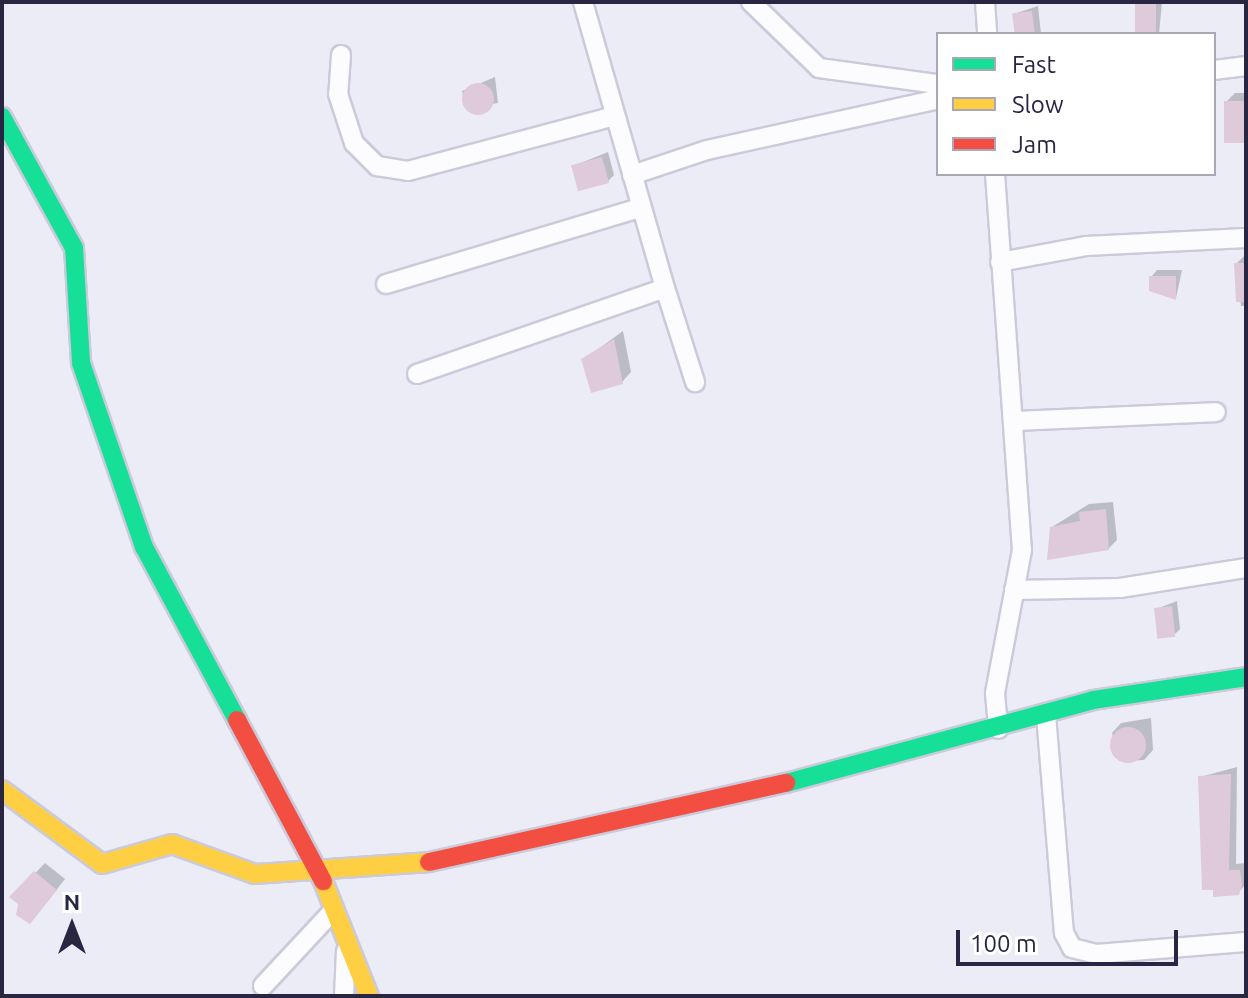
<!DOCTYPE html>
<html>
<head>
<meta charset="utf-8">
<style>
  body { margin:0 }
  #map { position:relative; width:1248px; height:998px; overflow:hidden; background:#ececf6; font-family:Ubuntu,sans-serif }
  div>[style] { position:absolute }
  .shadow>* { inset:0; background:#0003 }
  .building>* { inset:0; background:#dfcada; transform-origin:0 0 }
  .round { border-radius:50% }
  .roads { filter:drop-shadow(2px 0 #cbcadb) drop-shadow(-2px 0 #cbcadb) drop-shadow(0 2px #cbcadb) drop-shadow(0 -2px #cbcadb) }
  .street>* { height:18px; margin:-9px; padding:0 9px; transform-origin:9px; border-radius:9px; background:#fcfcfe }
  .fast>* { height:18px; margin:-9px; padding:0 9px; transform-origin:9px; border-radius:9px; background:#16e098 }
  .slow>* { height:18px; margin:-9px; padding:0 9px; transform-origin:9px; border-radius:9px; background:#ffcf43 }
  .jam>* { height:18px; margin:-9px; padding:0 9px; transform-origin:9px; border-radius:9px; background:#f24e42 }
  span { translate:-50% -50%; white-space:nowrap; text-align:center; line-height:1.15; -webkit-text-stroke:6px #fff; paint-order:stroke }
  .frame { position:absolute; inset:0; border:4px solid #292644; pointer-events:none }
  .legend { position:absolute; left:936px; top:32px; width:280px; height:144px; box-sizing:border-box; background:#fff; border:2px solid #a9a8b4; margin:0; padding:10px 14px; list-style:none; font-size:24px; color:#292644 }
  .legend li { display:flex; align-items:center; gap:16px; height:40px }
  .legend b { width:40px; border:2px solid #a9a8b4 }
  .north { position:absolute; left:32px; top:886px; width:80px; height:80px; -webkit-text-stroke:6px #fff; paint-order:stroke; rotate:0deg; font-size:22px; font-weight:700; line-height:32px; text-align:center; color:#292644 }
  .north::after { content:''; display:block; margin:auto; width:28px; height:36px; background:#292644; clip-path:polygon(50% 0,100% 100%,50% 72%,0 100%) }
  .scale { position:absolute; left:956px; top:930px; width:222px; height:36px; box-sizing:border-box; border:4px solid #292644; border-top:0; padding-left:10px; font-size:24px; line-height:28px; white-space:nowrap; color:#292644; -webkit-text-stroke:6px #fff; paint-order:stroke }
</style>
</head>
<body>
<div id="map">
  <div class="shadow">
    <i style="clip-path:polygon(1138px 2px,1162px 2px,1159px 34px,1140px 34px)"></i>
    <i style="clip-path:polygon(1038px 6px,1041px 34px,1016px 34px,1014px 14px)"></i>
    <i style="clip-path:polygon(495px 77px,498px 103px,466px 108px,462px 91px)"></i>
    <i style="clip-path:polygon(1235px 93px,1246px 93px,1246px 138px,1226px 102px)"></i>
    <i style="clip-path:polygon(608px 152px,614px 175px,608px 181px,573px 166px)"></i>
    <i style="clip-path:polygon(1246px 254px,1246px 306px,1241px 306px,1236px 264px)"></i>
    <i style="clip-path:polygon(1157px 270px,1182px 270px,1176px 298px,1151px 277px)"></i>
    <i style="clip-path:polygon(623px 331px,631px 372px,622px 382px,583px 360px)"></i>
    <i style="clip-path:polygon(1113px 502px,1117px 540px,1108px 549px,1052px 527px,1089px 504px)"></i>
    <i style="clip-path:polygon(1177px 601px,1180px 629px,1174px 635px,1156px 609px)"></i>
    <i style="clip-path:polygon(1151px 718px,1153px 750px,1144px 760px,1119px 761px,1112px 733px,1121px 723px)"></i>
    <i style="clip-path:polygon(1237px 767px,1236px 864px,1246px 863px,1246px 884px,1238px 893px,1204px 889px,1200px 777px)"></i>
    <i style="clip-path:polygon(45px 863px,65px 879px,39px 912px,12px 897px)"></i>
  </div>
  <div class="building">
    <i style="left:1135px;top:2px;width:21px;height:32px"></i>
    <i style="left:1032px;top:11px;width:23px;height:20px;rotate:83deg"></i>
    <i class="round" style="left:462px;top:83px;width:32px;height:32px"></i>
    <i style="left:1224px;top:101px;width:22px;height:42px"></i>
    <i style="left:602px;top:157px;width:27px;height:32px;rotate:75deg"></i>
    <i style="clip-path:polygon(1234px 263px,1246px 263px,1246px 302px,1236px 302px)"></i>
    <i style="clip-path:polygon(1149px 276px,1176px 276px,1176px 300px,1149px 291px)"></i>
    <i style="clip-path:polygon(614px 339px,623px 384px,591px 393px,581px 359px)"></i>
    <i style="clip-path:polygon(1106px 509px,1109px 550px,1047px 560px,1050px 527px,1080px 521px,1079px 512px)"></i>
    <i style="left:1172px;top:606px;width:31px;height:18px;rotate:84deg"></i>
    <i class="round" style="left:1110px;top:727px;width:36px;height:36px"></i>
    <i style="clip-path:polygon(1231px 774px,1229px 870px,1240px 870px,1242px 885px,1239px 895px,1213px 897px,1213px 890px,1202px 890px,1198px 776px)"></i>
    <i style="clip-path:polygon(34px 871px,57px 890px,30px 924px,16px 915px,18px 904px,9px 897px)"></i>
  </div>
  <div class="roads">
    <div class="street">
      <i style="left:751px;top:2px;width:95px;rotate:44.1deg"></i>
      <i style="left:819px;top:68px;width:120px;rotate:7.7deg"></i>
      <i style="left:985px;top:2px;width:32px;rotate:86deg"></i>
      <i style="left:341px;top:55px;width:39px;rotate:94deg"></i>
      <i style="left:338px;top:94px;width:52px;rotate:71.9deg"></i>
      <i style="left:354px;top:143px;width:33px;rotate:45deg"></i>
      <i style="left:377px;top:166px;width:31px;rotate:9deg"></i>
      <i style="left:408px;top:171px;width:214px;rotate:-14.9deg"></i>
      <i style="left:1214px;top:70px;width:32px;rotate:-7deg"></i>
      <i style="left:995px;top:174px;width:377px;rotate:85.9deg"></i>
      <i style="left:1022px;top:550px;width:146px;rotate:100.7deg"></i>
      <i style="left:995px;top:693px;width:36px;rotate:85deg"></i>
      <i style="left:632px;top:175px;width:79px;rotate:-18.4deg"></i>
      <i style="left:707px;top:150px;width:237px;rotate:-12.4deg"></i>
      <i style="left:1000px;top:262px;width:87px;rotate:-10.5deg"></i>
      <i style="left:1086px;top:246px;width:160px;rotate:-2.9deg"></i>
      <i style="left:386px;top:284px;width:264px;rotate:-16.7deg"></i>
      <i style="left:665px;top:288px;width:99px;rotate:72.3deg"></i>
      <i style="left:417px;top:374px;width:262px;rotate:-19.1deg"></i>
      <i style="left:665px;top:288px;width:298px;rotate:-106deg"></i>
      <i style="left:1013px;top:421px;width:203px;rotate:-2.5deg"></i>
      <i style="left:1014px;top:590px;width:106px;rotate:-1.1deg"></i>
      <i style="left:1120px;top:588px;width:128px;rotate:-9deg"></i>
      <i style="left:1046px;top:715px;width:219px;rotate:85.3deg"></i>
      <i style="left:1064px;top:933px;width:17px;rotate:62deg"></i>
      <i style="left:1072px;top:948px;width:25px;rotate:14deg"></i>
      <i style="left:1096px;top:954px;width:150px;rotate:-4.6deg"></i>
      <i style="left:263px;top:986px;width:103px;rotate:-47deg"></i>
      <i style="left:344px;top:996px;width:45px;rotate:-87.5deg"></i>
    </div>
    <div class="fast">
      <i style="left:2px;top:117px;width:149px;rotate:61.2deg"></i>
      <i style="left:74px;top:248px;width:115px;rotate:86.5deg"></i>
      <i style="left:81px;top:363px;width:194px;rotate:71.1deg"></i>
      <i style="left:144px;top:547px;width:196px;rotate:61.7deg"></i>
      <i style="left:786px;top:783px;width:318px;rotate:-15.1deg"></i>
      <i style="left:1093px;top:700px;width:155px;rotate:-8.5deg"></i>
    </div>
    <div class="slow">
      <i style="left:2px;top:790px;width:124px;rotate:36.5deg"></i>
      <i style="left:102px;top:864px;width:73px;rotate:-15.9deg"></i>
      <i style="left:172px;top:844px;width:88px;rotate:19.9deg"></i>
      <i style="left:255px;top:874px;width:174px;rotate:-3.9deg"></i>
      <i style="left:323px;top:881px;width:124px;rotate:68.2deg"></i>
    </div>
    <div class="jam">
      <i style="left:237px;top:720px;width:183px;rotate:61.9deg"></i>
      <i style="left:429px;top:862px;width:366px;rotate:-12.5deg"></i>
    </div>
  </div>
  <div class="frame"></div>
  <ul class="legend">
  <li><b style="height:10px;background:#16e098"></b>Fast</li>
  <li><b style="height:10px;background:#ffcf43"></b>Slow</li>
  <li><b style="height:10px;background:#f24e42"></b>Jam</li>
  </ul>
  <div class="north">N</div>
  <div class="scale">100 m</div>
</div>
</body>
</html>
